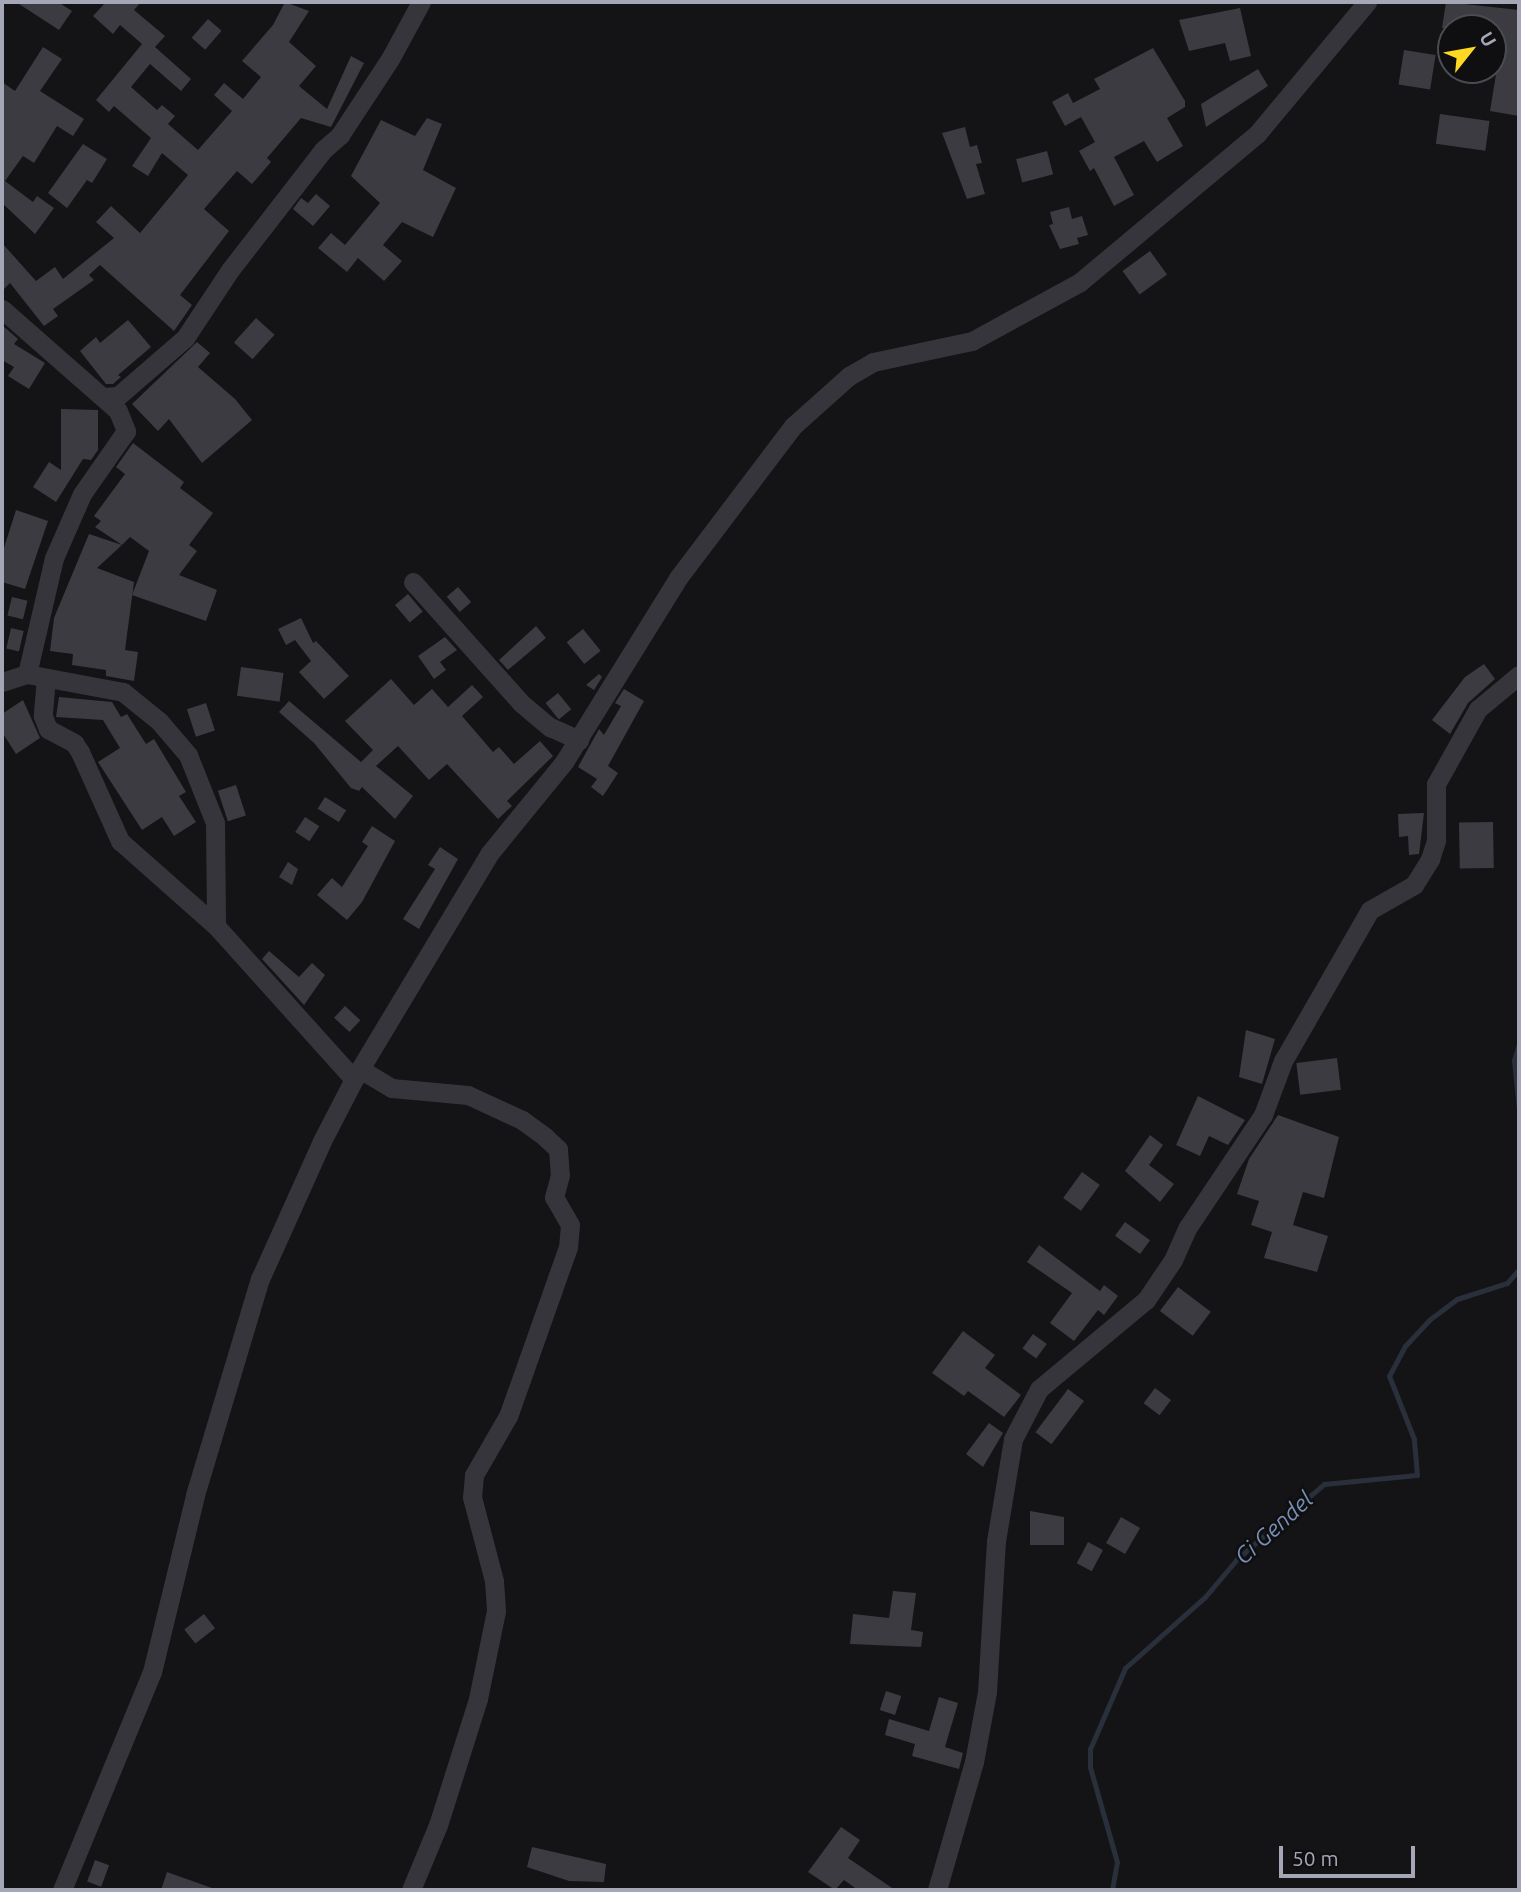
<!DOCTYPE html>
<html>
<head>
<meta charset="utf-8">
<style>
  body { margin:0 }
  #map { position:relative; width:1521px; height:1892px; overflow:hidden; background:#141416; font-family:Ubuntu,sans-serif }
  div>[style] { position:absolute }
  .stream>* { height:5px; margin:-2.5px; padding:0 2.5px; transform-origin:2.5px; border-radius:2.5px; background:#29303b }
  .building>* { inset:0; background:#3b3b41; transform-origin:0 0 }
  .minor>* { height:19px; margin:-9.5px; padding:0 9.5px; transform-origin:9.5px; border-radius:9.5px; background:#35353b }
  span { translate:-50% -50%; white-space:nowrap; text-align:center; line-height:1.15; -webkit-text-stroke:5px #0f0f11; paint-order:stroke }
  .water-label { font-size:23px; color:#788fb5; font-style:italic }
  .frame { position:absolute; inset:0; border:4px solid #a5a7b7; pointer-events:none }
  .north { position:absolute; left:1437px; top:14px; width:70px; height:70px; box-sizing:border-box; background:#0f0f11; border:2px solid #4b4c53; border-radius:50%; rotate:59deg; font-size:19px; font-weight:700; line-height:28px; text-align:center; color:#a5a7b7 }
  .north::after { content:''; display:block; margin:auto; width:24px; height:32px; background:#ffd823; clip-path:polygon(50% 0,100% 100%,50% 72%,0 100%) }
  .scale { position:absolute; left:1279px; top:1846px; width:136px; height:32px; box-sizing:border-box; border:4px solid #a5a7b7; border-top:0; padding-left:9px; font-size:21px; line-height:24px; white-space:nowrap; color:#a5a7b7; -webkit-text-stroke:5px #0f0f11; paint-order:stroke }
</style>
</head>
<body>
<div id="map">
  <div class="stream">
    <i style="left:1519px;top:1044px;width:17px;rotate:107deg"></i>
    <i style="left:1514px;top:1060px;width:49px;rotate:84.2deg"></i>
    <i style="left:1112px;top:1890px;width:28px;rotate:-80deg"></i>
    <i style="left:1117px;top:1862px;width:99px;rotate:-105.9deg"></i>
    <i style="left:1090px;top:1767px;width:18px;rotate:-90deg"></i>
    <i style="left:1090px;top:1749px;width:88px;rotate:-66.6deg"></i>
    <i style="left:1125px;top:1668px;width:107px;rotate:-41.6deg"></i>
    <i style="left:1205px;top:1597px;width:50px;rotate:-49.9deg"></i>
    <i style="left:1237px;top:1559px;width:115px;rotate:-40.8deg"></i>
    <i style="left:1324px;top:1484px;width:93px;rotate:-5.5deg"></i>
    <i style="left:1417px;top:1475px;width:36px;rotate:-95deg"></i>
    <i style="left:1414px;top:1439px;width:68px;rotate:-111.6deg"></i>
    <i style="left:1389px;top:1376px;width:34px;rotate:-62deg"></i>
    <i style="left:1405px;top:1346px;width:35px;rotate:-47deg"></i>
    <i style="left:1429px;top:1320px;width:35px;rotate:-37deg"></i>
    <i style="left:1457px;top:1299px;width:52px;rotate:-17.7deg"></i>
    <i style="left:1507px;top:1283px;width:18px;rotate:-49deg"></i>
  </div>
  <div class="building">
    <i style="clip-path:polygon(16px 2px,58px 2px,72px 11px,59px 30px)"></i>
    <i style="clip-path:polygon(106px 2px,141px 2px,134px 10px,165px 36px,155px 47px,191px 79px,181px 91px,150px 64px,131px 87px,157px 110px,162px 105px,175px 116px,168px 124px,198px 150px,232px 111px,214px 95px,224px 83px,243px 99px,261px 77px,242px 61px,273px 25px,285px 2px,309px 11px,289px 42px,316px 66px,299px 86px,327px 109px,351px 56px,364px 63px,331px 127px,301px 118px,267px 158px,271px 162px,252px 184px,237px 171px,204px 209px,229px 231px,180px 295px,192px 305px,174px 331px,100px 265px,89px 275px,94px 280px,53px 309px,58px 316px,44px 326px,10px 283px,2px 291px,2px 243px,36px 281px,55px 267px,63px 279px,114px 238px,96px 222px,111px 206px,140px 233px,188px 175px,162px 153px,148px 176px,132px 166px,151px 138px,114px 106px,109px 112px,96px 100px,142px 44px,120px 25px,113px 34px,93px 16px)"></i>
    <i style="clip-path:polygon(1446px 2px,1519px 10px,1519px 116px,1490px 111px,1502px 38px,1493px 36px,1493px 28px,1442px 28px)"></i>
    <i style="clip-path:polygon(1240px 8px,1251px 56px,1230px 61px,1225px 43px,1189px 51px,1179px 20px)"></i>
    <i style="left:208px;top:19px;width:18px;height:25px;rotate:41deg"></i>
    <i style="clip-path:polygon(43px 47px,62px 59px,40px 91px,84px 119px,73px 136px,57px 126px,34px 163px,23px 156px,5px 181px,33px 202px,37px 196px,54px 208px,35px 234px,2px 203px,2px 82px,15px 91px)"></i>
    <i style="clip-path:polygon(1153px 48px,1185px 101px,1185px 107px,1167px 118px,1183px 146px,1157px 162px,1144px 141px,1114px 157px,1134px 195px,1114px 206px,1094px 168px,1090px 171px,1079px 151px,1095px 142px,1081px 117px,1065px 126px,1052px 102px,1068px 93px,1073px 103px,1100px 89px,1094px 79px)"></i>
    <i style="left:1404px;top:50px;width:32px;height:35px;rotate:9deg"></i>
    <i style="clip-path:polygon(1258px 69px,1268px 86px,1206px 127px,1201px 104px)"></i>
    <i style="left:1440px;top:114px;width:50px;height:30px;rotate:8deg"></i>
    <i style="clip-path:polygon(427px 118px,442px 124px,423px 170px,456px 188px,433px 237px,402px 222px,383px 245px,402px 261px,384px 281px,358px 258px,347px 272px,318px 248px,331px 233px,345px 245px,380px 203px,351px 176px,381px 120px,415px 136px)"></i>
    <i style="clip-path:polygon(965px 127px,970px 147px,977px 145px,982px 163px,976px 164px,985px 194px,967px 199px,942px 133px)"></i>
    <i style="clip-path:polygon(83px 144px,107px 159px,92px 183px,87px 180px,67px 208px,48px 193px)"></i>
    <i style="left:1047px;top:151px;width:24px;height:32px;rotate:75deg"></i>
    <i style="clip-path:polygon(316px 194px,330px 206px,313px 226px,293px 209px,301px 198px,308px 203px)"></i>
    <i style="clip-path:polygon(1069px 207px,1072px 219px,1082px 216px,1088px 235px,1077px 238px,1079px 244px,1060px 249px,1049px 225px,1053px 224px,1050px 212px)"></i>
    <i style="left:1150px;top:251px;width:29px;height:34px;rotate:54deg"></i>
    <i style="left:256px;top:318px;width:25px;height:33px;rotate:42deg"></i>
    <i style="clip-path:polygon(128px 320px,151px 347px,118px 375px,121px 377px,113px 384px,106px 384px,80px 351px,96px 337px,100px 343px)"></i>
    <i style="clip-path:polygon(2px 325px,18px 339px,14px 344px,45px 363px,29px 389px,8px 376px,14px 367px,2px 360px)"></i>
    <i style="clip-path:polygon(197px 342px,210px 353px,198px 367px,235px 399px,252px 420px,202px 463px,169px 419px,158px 431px,132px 404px)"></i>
    <i style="clip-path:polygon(61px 409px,98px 410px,98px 450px,91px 460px,83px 459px,56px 502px,33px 487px,49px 462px,61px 470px)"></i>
    <i style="clip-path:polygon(133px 443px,184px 482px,180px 488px,213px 513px,189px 545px,197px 551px,179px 575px,217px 590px,206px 621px,132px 595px,149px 551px,130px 537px,122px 545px,95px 527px,101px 521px,94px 516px,125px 474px,116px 467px)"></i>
    <i style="clip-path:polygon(16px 510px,48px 521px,25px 589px,2px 582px,2px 554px)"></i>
    <i style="clip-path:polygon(89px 534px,122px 545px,97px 568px,134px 582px,125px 650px,138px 652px,134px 681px,106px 676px,106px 670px,72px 665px,73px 654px,50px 651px,54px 618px)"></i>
    <i style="left:458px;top:587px;width:20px;height:15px;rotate:49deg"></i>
    <i style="left:408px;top:594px;width:23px;height:17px;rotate:50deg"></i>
    <i style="left:12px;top:597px;width:16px;height:19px;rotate:14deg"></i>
    <i style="clip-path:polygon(301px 618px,313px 643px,316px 641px,349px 676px,324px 699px,299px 672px,311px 661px,295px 640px,286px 645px,278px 629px)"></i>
    <i style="clip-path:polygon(536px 626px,546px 638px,508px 670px,499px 660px)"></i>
    <i style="left:11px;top:628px;width:13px;height:21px;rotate:13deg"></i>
    <i style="left:583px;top:629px;width:28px;height:21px;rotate:51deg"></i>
    <i style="clip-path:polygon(445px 637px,457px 650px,440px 662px,446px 670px,434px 679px,418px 656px)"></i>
    <i style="clip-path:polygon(1484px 664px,1495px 679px,1468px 703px,1450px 734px,1432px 720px,1465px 677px)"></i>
    <i style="left:241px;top:667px;width:43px;height:29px;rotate:8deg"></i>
    <i style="clip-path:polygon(599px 674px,602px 677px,594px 690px,586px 685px)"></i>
    <i style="clip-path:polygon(391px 679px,414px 705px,432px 689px,448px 707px,472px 685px,483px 697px,462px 716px,493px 752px,499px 747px,514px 764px,540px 741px,553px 756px,507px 801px,512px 806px,498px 819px,447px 764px,429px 780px,398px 746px,376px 766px,413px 796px,395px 819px,362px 787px,359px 791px,351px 788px,314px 743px,279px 712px,289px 701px,361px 762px,373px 750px,345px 721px)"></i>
    <i style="clip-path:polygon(624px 689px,644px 701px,608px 766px,618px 773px,603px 796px,591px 787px,597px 779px,578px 767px,599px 729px,604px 735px,621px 706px,615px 703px)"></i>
    <i style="left:558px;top:693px;width:21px;height:16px;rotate:51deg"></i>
    <i style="clip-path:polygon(59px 697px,112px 702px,121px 717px,127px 714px,146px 744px,154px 739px,186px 792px,179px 796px,196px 822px,174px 836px,162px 817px,142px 830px,98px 762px,120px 748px,103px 720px,56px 717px)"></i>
    <i style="clip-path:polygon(23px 700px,40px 738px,16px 754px,2px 732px,2px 714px)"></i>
    <i style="left:206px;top:703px;width:29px;height:20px;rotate:72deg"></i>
    <i style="left:236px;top:785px;width:32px;height:19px;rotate:72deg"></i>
    <i style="left:325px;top:797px;width:25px;height:14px;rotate:32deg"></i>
    <i style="clip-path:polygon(1424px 813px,1419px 854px,1409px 855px,1408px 836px,1399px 837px,1398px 814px)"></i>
    <i style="left:305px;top:817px;width:17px;height:18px;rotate:33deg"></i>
    <i style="left:1493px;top:822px;width:46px;height:34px;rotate:89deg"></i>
    <i style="clip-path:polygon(372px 826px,395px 841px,362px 902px,347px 920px,317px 895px,332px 878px,342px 887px,368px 846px,362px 842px)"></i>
    <i style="clip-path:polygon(440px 847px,458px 859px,419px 929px,403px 919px,435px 869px,428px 865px)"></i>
    <i style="clip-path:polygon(288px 862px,298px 869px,292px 885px,279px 877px)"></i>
    <i style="clip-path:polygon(269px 951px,299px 977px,312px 963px,325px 975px,304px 1005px,262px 959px)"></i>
    <i style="left:345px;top:1006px;width:21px;height:16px;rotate:43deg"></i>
    <i style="clip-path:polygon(1246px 1030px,1275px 1039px,1262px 1084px,1239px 1077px)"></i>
    <i style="left:1337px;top:1058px;width:32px;height:41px;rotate:83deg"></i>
    <i style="clip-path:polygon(1198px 1096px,1245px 1120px,1228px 1145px,1209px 1136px,1200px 1156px,1176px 1145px)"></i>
    <i style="clip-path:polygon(1278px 1115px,1339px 1137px,1324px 1198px,1303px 1192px,1293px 1225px,1328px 1236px,1317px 1272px,1264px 1258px,1272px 1232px,1251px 1225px,1259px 1201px,1237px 1194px,1249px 1159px)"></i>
    <i style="clip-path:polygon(1150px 1135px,1163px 1145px,1149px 1165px,1174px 1184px,1160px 1202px,1125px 1171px)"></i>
    <i style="left:1082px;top:1172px;width:22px;height:32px;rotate:36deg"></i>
    <i style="left:1125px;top:1222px;width:31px;height:17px;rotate:36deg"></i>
    <i style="clip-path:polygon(1039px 1245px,1100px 1291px,1104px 1285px,1118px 1296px,1104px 1315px,1098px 1310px,1074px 1341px,1050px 1323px,1072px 1293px,1027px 1262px)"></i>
    <i style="left:1178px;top:1287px;width:41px;height:30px;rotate:37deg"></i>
    <i style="clip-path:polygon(963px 1331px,995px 1355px,985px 1368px,1021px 1395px,1004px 1417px,968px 1391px,964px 1396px,932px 1373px)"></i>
    <i style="left:1033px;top:1334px;width:17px;height:18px;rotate:36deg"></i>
    <i style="left:1155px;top:1388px;width:20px;height:19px;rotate:37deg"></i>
    <i style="left:1068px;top:1389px;width:20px;height:54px;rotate:37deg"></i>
    <i style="clip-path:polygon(989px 1423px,1003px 1433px,983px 1467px,966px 1454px)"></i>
    <i style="clip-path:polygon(1030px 1511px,1064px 1517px,1064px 1545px,1030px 1545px)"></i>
    <i style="left:1121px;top:1517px;width:22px;height:30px;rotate:30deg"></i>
    <i style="left:1088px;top:1542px;width:17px;height:24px;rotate:28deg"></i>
    <i style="clip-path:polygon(893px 1591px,916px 1593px,911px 1630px,923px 1632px,921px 1647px,850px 1644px,853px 1614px,889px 1618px)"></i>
    <i style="left:204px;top:1614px;width:18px;height:25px;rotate:52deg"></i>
    <i style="left:886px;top:1691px;width:16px;height:20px;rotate:18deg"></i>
    <i style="clip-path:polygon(939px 1697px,958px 1703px,945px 1747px,963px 1753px,959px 1769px,912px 1756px,915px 1744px,885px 1735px,889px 1719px,929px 1731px)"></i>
    <i style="clip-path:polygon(841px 1827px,860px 1840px,848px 1858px,895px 1890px,858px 1890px,844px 1880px,835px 1890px,808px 1872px)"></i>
    <i style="clip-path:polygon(532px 1847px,606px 1864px,604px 1882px,569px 1881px,527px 1867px)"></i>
    <i style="left:95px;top:1860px;width:15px;height:23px;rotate:20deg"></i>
    <i style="clip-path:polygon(167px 1872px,212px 1888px,212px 1890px,161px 1890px)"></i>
  </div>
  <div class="minor">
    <i style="left:2px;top:309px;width:154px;rotate:41.3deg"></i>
    <i style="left:118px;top:411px;width:22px;rotate:68deg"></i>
    <i style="left:126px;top:431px;width:77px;rotate:124.9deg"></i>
    <i style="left:82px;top:494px;width:70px;rotate:113.6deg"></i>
    <i style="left:54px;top:558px;width:119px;rotate:103.1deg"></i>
    <i style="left:103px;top:397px;width:15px;rotate:-4deg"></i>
    <i style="left:118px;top:396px;width:89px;rotate:-40.9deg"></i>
    <i style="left:185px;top:338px;width:82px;rotate:-56.5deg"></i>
    <i style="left:230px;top:270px;width:152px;rotate:-52.2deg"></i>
    <i style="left:323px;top:150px;width:23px;rotate:-41deg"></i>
    <i style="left:340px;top:135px;width:91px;rotate:-56.7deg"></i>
    <i style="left:390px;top:59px;width:65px;rotate:-61.5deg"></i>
    <i style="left:413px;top:582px;width:162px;rotate:48.2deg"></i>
    <i style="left:521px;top:703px;width:38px;rotate:40deg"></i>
    <i style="left:550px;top:727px;width:32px;rotate:24deg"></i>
    <i style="left:46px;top:678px;width:38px;rotate:95deg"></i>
    <i style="left:43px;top:716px;width:14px;rotate:69deg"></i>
    <i style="left:48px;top:729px;width:30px;rotate:28deg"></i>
    <i style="left:74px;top:743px;width:11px;rotate:56deg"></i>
    <i style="left:80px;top:752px;width:98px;rotate:65.8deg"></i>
    <i style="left:120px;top:841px;width:128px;rotate:41.5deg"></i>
    <i style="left:2px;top:682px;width:26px;rotate:-18deg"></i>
    <i style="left:27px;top:674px;width:98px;rotate:10.6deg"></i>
    <i style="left:123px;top:692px;width:46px;rotate:38.9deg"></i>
    <i style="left:159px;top:721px;width:45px;rotate:49.5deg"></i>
    <i style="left:188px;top:755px;width:73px;rotate:68.3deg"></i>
    <i style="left:215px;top:823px;width:103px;rotate:89.4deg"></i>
    <i style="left:216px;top:926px;width:206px;rotate:48deg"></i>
    <i style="left:360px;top:1069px;width:37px;rotate:31deg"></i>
    <i style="left:392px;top:1088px;width:76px;rotate:5.3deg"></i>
    <i style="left:468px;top:1095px;width:60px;rotate:24.8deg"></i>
    <i style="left:522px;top:1120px;width:29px;rotate:36deg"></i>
    <i style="left:545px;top:1137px;width:18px;rotate:43deg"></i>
    <i style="left:558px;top:1149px;width:26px;rotate:86deg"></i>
    <i style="left:560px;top:1175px;width:23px;rotate:105deg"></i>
    <i style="left:554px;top:1197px;width:32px;rotate:60deg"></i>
    <i style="left:570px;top:1225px;width:22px;rotate:95deg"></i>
    <i style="left:568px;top:1247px;width:179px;rotate:109.5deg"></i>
    <i style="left:508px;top:1416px;width:68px;rotate:120deg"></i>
    <i style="left:474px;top:1475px;width:22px;rotate:95deg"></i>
    <i style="left:472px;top:1497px;width:87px;rotate:75.3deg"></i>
    <i style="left:494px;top:1581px;width:30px;rotate:86deg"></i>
    <i style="left:496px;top:1611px;width:90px;rotate:101.6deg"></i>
    <i style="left:478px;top:1699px;width:132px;rotate:107.6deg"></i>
    <i style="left:438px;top:1825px;width:70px;rotate:112.6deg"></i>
    <i style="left:62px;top:1890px;width:236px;rotate:-67.6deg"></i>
    <i style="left:152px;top:1672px;width:182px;rotate:-76.3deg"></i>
    <i style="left:195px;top:1495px;width:226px;rotate:-73.3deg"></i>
    <i style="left:260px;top:1279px;width:151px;rotate:-65.8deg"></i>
    <i style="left:322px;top:1141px;width:70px;rotate:-62.7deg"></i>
    <i style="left:354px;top:1079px;width:262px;rotate:-59deg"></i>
    <i style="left:489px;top:854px;width:119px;rotate:-50.8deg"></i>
    <i style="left:564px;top:762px;width:216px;rotate:-58.2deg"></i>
    <i style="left:678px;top:578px;width:191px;rotate:-52.9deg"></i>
    <i style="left:793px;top:426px;width:75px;rotate:-41.8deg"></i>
    <i style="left:849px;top:376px;width:28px;rotate:-30deg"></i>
    <i style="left:873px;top:362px;width:101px;rotate:-12deg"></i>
    <i style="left:972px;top:341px;width:123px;rotate:-28.6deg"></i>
    <i style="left:1080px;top:282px;width:231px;rotate:-39.9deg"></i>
    <i style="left:1257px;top:134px;width:172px;rotate:-50.2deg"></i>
    <i style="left:937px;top:1890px;width:133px;rotate:-73.9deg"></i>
    <i style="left:974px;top:1762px;width:71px;rotate:-79.5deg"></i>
    <i style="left:987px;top:1692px;width:151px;rotate:-86.6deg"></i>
    <i style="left:996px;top:1541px;width:103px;rotate:-80.5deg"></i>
    <i style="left:1013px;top:1439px;width:56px;rotate:-62.5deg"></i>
    <i style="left:1039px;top:1389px;width:139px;rotate:-39.8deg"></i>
    <i style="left:1146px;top:1300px;width:48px;rotate:-56deg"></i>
    <i style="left:1173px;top:1260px;width:36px;rotate:-66deg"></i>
    <i style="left:1188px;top:1227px;width:135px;rotate:-56.2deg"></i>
    <i style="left:1263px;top:1115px;width:58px;rotate:-69.7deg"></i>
    <i style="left:1283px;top:1061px;width:174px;rotate:-60.1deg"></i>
    <i style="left:1370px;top:910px;width:51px;rotate:-29.6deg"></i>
    <i style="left:1414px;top:885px;width:31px;rotate:-58deg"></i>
    <i style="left:1430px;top:859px;width:20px;rotate:-72deg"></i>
    <i style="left:1436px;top:840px;width:56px;rotate:-90deg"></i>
    <i style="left:1436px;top:784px;width:86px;rotate:-60.8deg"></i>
    <i style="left:1478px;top:709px;width:53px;rotate:-39.7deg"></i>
  </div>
  <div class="water-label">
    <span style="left:1274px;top:1528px;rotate:-42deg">Ci Gendel</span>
  </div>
  <div class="frame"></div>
  <div class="north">U</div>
  <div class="scale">50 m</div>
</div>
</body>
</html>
